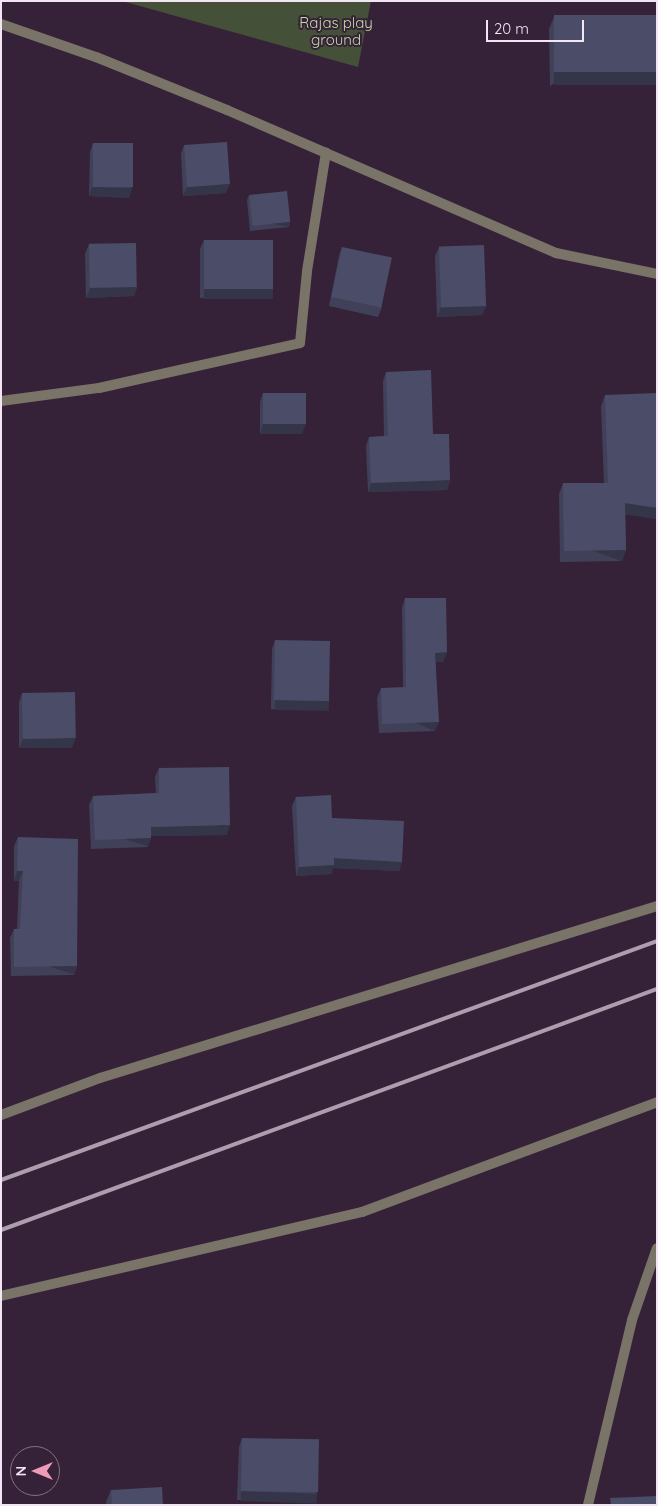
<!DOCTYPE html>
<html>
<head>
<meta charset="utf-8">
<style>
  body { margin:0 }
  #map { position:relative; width:658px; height:1506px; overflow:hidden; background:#362238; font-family:Quicksand,sans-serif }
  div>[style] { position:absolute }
  .green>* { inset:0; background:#445038 }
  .street>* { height:10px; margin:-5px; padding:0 5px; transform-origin:5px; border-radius:5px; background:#797467 }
  .rail>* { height:4px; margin:-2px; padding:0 2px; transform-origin:2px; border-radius:2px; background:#ad9dae }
  .wall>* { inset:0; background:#404159 }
  .shaded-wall>* { inset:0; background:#343548; transform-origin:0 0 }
  .building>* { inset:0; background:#4b4c67; transform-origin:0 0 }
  span { translate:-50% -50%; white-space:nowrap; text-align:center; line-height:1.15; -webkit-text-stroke:4px #362238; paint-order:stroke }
  .park-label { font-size:15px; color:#c2dca8 }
  .frame { position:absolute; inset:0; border:2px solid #f3e6f4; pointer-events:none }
  .north { position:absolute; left:10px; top:1446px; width:50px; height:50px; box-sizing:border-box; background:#362238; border:1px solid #827083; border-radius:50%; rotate:270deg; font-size:14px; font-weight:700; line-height:20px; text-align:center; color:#f3e6f4 }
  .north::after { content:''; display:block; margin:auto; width:18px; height:22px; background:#ef9ab8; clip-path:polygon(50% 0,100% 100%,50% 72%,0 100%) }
  .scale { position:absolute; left:486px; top:20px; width:98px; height:22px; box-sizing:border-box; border:2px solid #f3e6f4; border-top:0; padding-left:6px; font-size:15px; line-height:18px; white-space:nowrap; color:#f3e6f4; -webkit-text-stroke:4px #362238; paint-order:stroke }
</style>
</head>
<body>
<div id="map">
  <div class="green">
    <i style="clip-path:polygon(122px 1px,371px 1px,358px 67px)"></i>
  </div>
  <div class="street">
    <i style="left:1px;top:24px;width:101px;rotate:19.2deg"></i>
    <i style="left:96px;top:57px;width:141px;rotate:22deg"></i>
    <i style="left:227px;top:110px;width:359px;rotate:23.5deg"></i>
    <i style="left:556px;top:253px;width:103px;rotate:11.7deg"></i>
    <i style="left:1px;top:401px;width:99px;rotate:-7.6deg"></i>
    <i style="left:99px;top:388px;width:206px;rotate:-12.6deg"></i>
    <i style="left:300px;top:343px;width:72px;rotate:-84.4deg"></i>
    <i style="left:307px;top:271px;width:120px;rotate:-80.9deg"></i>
    <i style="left:1px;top:1115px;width:106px;rotate:-20.5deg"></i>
    <i style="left:100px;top:1078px;width:583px;rotate:-17.16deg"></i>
    <i style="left:1px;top:1296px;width:371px;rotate:-13.1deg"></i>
    <i style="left:362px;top:1212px;width:315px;rotate:-20.4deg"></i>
    <i style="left:588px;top:1505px;width:190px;rotate:-76.6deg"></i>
    <i style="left:632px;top:1320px;width:76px;rotate:-70.9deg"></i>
  </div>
  <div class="rail">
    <i style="left:1px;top:1180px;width:698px;rotate:-20.02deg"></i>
    <i style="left:1px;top:1230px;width:699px;rotate:-20.17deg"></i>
  </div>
  <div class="wall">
    <i style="clip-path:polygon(657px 15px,550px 86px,549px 29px,554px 17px)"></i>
    <i style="clip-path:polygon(93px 143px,132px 188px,129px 198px,89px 196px,90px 152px)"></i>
    <i style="clip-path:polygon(184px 145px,226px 193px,183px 196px,181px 154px)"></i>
    <i style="clip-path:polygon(249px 195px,290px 222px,289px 227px,250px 231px,247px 200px)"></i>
    <i style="clip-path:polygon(204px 240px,270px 298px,200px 298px,200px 249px)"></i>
    <i style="clip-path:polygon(89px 244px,137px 287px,134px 296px,86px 298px,85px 254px)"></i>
    <i style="clip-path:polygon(342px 247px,382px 307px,378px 317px,329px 306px,339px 256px)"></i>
    <i style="clip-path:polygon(439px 247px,486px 306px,482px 315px,437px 317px,435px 256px)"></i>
    <i style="clip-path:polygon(386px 372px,433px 434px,450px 480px,447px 490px,368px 492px,366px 446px,369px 437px,384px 436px,383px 381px)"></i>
    <i style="clip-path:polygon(263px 393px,302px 434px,260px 434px,260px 402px)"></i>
    <i style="clip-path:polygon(605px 395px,657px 519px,625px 514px,626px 550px,622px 561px,560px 562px,559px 494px,563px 483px,604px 483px,601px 406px)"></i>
    <i style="clip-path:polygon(405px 598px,447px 652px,443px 662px,436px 662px,435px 731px,379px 733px,377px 698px,381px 688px,403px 688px,402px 608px)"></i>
    <i style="clip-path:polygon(275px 640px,329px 701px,326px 710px,271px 709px,272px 649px)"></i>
    <i style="clip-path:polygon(22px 693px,72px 748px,19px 748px,19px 702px)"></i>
    <i style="clip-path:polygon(159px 768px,227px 835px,151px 836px,148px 847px,91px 849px,89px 805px,93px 796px,156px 793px,155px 777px)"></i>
    <i style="clip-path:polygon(296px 797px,332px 818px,402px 862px,399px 871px,333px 868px,331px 874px,296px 876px,292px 806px)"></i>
    <i style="clip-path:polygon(18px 837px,77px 966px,74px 975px,11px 976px,10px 938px,14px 929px,17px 929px,19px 881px,14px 881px,14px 846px)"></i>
    <i style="clip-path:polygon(242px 1438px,317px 1493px,314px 1502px,237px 1500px,239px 1447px)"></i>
    <i style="clip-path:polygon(111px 1490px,163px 1505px,107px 1505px,106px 1502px)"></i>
  </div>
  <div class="shaded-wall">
    <i style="left:657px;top:72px;width:13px;height:103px;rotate:90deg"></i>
    <i style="clip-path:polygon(230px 184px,226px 193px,183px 196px,187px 187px)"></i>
    <i style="clip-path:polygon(92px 187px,132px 188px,129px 198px,89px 196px)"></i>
    <i style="left:290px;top:222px;width:5px;height:38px;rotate:101deg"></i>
    <i style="clip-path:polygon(137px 287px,134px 296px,86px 298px,90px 288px)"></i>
    <i style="left:204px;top:289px;width:69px;height:10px"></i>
    <i style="clip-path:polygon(486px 306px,482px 315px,437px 317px,441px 307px)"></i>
    <i style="clip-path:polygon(263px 424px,306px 424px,302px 434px,260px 434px)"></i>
    <i style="clip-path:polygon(450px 480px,447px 490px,368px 492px,371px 483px)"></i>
    <i style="clip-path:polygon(625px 503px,657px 508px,657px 519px,621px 514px)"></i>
    <i style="left:626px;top:550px;width:12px;height:62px;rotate:110deg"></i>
    <i style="clip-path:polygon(447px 652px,443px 662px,432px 662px,435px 653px)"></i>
    <i style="left:275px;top:700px;width:54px;height:10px;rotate:1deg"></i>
    <i style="left:439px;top:722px;width:10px;height:57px;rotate:114deg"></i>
    <i style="clip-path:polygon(76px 738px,72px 748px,19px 748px,23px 739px)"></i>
    <i style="clip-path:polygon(230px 825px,227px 835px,147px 836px,151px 827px)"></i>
    <i style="left:151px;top:838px;width:9px;height:56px;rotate:108deg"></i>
    <i style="clip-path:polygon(334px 858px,402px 862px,399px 871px,333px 868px,331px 874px,296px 876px,299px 867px)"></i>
    <i style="clip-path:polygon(17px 871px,23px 871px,19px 881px,14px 881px)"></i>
    <i style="left:77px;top:966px;width:9px;height:63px;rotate:108deg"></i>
    <i style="left:241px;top:1491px;width:76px;height:10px;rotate:2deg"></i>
  </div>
  <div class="building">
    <i style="left:657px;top:15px;width:57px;height:103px;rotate:90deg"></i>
    <i style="left:227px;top:142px;width:42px;height:43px;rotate:86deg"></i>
    <i style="left:93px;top:143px;width:40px;height:44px"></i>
    <i style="left:287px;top:191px;width:31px;height:38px;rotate:84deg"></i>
    <i style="left:204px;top:240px;width:69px;height:49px"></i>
    <i style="left:136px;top:243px;width:44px;height:47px;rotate:89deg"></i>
    <i style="left:484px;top:245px;width:61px;height:45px;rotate:88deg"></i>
    <i style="left:342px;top:247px;width:51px;height:51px;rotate:12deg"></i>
    <i style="clip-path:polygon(431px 370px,433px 434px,449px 434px,450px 480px,371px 483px,369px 437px,388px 436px,386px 372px)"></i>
    <i style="left:263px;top:393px;width:43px;height:31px"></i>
    <i style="clip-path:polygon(657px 393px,657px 508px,625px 503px,626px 550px,564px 551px,563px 483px,608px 483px,605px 395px)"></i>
    <i style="clip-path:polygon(405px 598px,446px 598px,447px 652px,435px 653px,439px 722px,382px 724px,381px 688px,406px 687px)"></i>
    <i style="left:275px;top:640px;width:55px;height:60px;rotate:1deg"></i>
    <i style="left:75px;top:692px;width:46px;height:53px;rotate:89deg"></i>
    <i style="clip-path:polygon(229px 767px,230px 825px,151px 827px,151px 838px,95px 840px,93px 796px,159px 793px,159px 768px)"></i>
    <i style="clip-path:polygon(331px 795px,332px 818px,404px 821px,402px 862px,334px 858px,334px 865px,299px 867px,296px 797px)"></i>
    <i style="clip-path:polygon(18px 837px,78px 839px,77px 966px,14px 967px,14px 929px,20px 929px,23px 871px,17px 871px)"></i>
    <i style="left:242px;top:1438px;width:77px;height:53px;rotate:1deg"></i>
    <i style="clip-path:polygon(162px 1487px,163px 1505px,112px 1505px,111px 1490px)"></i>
    <i style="clip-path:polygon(657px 1496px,657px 1505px,611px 1505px,610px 1498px)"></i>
  </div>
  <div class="park-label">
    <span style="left:336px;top:31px">Rajas play<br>ground</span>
  </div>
  <div class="frame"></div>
  <div class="north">N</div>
  <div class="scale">20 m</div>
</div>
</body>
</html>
